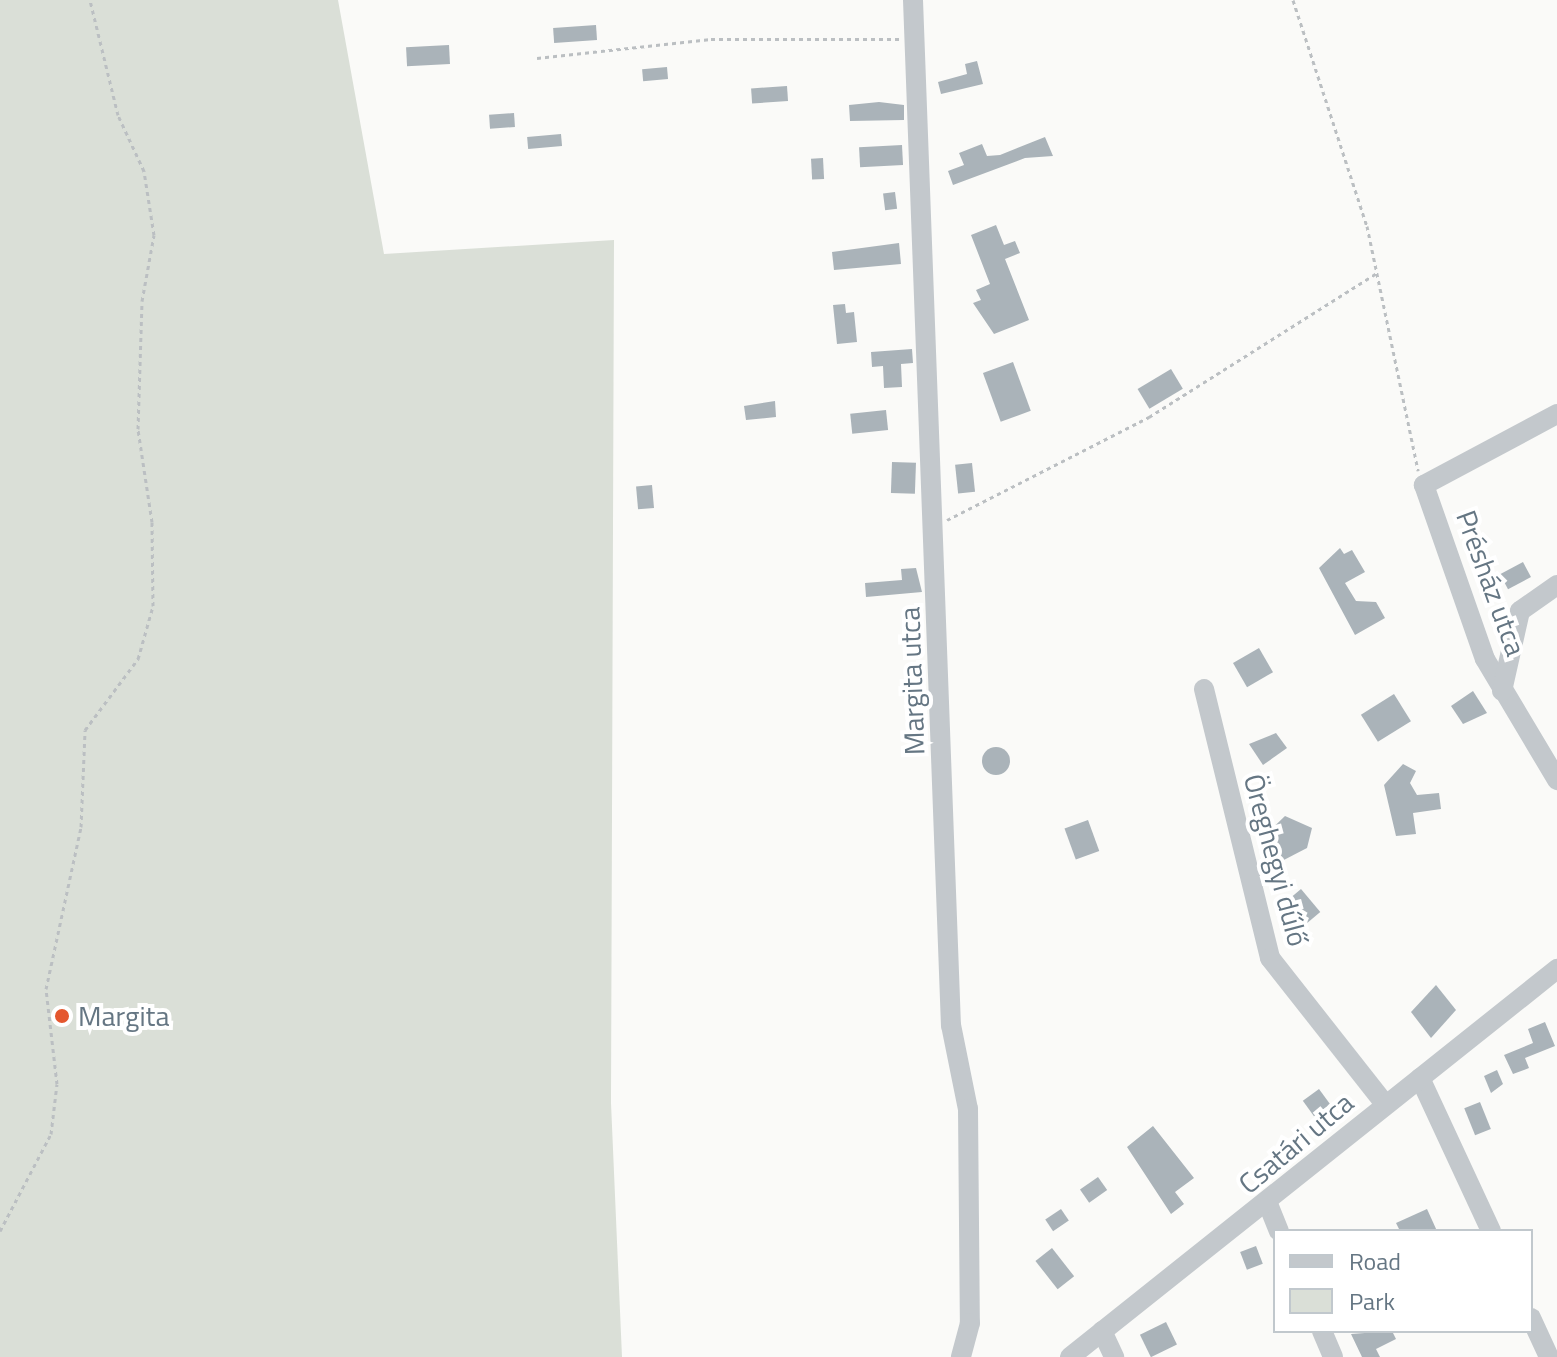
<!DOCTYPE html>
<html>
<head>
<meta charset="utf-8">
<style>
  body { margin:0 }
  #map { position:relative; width:1557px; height:1357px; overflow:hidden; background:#fafaf8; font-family:"Titillium Web",sans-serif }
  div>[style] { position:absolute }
  .green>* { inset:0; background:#dadfd7 }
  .building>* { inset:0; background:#aab3b9; transform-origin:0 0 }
  .round { border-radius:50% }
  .path>* { height:3px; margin-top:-1.5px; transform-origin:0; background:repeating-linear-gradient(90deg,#bbbfc2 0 4px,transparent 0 8px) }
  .minor>* { height:20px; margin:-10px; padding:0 10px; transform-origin:10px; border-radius:10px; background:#c3c8cc }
  .dots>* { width:22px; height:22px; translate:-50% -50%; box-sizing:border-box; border:4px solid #fff; border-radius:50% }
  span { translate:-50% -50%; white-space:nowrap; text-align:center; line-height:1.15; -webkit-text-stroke:8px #fff; paint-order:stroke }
  .street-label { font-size:28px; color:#657683 }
  .poi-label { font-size:28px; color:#657683 }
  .left { translate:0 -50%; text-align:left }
  .legend { position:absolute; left:1273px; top:1229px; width:260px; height:104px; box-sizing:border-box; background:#fff; border:2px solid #c1c8cd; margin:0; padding:10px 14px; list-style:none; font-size:24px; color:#657683 }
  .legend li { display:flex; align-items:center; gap:16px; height:40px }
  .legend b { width:40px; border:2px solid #c1c8cd }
</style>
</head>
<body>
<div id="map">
  <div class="green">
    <i style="clip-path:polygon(0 0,338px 0,384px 254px,614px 240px,611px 1103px,622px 1357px,0 1357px)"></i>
  </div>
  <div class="building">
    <i style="left:596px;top:25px;width:15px;height:43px;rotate:86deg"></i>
    <i style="left:449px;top:45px;width:19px;height:43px;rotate:87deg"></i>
    <i style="clip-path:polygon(977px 61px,983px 84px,941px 94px,938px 82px,967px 74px,965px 64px)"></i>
    <i style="left:667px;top:67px;width:12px;height:25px;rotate:85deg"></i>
    <i style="left:787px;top:86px;width:15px;height:36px;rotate:86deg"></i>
    <i style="clip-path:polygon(879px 102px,904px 105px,904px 120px,850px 121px,849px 105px)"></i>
    <i style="left:514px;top:113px;width:14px;height:25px;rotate:86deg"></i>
    <i style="left:561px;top:134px;width:12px;height:34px;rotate:85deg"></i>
    <i style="clip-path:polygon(1045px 137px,1053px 156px,1025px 158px,953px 185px,948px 171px,964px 165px,959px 153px,982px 144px,987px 156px,1000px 155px)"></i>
    <i style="left:902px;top:145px;width:20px;height:43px;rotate:87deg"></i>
    <i style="left:823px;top:158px;width:21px;height:12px;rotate:87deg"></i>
    <i style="left:895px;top:192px;width:17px;height:12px;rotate:83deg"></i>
    <i style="clip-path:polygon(996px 225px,1004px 245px,1015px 241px,1020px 253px,1005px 259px,1029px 320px,994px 334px,973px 303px,981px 300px,976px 290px,990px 284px,971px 235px)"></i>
    <i style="clip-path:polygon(899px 243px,901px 264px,834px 270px,832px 252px)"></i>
    <i style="clip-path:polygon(845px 304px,846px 313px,854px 312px,857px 342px,837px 344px,833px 305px)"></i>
    <i style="clip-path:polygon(912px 349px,913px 363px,901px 364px,902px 387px,884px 388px,883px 366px,872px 367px,871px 352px)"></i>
    <i style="left:1013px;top:362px;width:52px;height:32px;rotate:70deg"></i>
    <i style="left:1171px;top:369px;width:23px;height:39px;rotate:59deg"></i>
    <i style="clip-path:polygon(775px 401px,776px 417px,746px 420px,744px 406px)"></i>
    <i style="left:886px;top:410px;width:20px;height:36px;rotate:84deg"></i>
    <i style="left:892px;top:462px;width:24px;height:31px;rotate:2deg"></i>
    <i style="left:972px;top:463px;width:29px;height:17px;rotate:84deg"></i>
    <i style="left:652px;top:485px;width:23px;height:16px;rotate:85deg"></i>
    <i style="clip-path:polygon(1340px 548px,1344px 554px,1352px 550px,1365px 572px,1345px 583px,1356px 601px,1376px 602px,1385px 618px,1355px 635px,1319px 568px)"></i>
    <i style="left:1523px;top:562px;width:17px;height:26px;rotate:62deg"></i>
    <i style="clip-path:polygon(916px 568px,922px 592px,866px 597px,865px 583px,902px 580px,901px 569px)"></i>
    <i style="left:1259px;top:648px;width:28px;height:30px;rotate:60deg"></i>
    <i style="clip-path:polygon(1473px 691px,1487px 713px,1463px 724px,1451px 706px)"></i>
    <i style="left:1394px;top:694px;width:32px;height:39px;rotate:58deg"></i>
    <i style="clip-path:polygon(1276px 733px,1287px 748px,1263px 765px,1249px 744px)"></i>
    <i class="round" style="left:982px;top:747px;width:28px;height:28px"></i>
    <i style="clip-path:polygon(1403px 764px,1416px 771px,1410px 783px,1417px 795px,1439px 793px,1441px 809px,1413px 813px,1416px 834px,1396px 836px,1384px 785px)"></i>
    <i style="clip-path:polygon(1285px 816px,1312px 828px,1307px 848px,1278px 863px,1261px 839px)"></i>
    <i style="left:1088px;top:820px;width:33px;height:25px;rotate:70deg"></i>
    <i style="left:1301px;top:889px;width:30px;height:28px;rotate:50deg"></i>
    <i style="clip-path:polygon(1436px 985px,1456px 1010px,1431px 1038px,1411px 1012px)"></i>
    <i style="clip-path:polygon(1545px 1022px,1555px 1046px,1525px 1058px,1529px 1068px,1513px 1074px,1504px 1055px,1533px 1043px,1528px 1029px)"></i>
    <i style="clip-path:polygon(1497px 1070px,1503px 1084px,1491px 1093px,1484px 1076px)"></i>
    <i style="left:1319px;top:1089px;width:19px;height:20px;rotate:54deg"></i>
    <i style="left:1480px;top:1102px;width:29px;height:17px;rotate:68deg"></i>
    <i style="clip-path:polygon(1153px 1126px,1194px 1178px,1175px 1192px,1184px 1204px,1171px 1214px,1127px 1147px)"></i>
    <i style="left:1098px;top:1177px;width:16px;height:22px;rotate:55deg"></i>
    <i style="left:1061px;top:1209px;width:14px;height:19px;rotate:56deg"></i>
    <i style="clip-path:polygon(1427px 1209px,1437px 1231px,1400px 1231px,1396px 1223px)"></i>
    <i style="left:1256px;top:1246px;width:19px;height:17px;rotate:69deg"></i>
    <i style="left:1052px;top:1248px;width:36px;height:21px;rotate:52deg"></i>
    <i style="left:1166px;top:1322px;width:25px;height:29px;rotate:64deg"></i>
    <i style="clip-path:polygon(1392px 1331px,1396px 1339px,1376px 1349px,1380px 1357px,1362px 1357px,1351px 1334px)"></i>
  </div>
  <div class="path">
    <i style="left:1293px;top:0;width:238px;rotate:71.9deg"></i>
    <i style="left:1367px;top:226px;width:250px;rotate:78.2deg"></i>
    <i style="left:537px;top:58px;width:175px;rotate:-6.2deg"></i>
    <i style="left:711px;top:39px;width:189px"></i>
    <i style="left:947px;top:520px;width:227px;rotate:-27deg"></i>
    <i style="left:1149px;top:417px;width:270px;rotate:-32.3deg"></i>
    <i style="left:0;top:1231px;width:110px;rotate:-62.3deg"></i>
    <i style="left:51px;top:1134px;width:50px;rotate:-83.2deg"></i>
    <i style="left:57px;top:1084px;width:96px;rotate:-96.6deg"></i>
    <i style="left:46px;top:989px;width:166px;rotate:-77.8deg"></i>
    <i style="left:81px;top:827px;width:97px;rotate:-87.6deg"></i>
    <i style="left:85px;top:730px;width:89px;rotate:-53.3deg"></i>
    <i style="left:138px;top:659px;width:55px;rotate:-74.2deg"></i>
    <i style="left:153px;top:606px;width:84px;rotate:-90.7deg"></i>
    <i style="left:152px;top:522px;width:94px;rotate:-98.6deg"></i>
    <i style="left:138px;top:429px;width:128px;rotate:-88.2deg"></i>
    <i style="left:142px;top:301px;width:67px;rotate:-79.7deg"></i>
    <i style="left:154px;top:235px;width:65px;rotate:-98.9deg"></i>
    <i style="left:144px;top:171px;width:62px;rotate:-114.9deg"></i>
    <i style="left:118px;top:115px;width:118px;rotate:-103.7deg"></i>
  </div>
  <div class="minor">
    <i style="left:913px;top:0;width:1026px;rotate:87.88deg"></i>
    <i style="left:951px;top:1025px;width:86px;rotate:78.6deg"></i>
    <i style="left:968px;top:1109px;width:214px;rotate:89.5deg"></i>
    <i style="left:970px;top:1323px;width:35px;rotate:105deg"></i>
    <i style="left:1557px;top:414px;width:151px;rotate:151.9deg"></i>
    <i style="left:1424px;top:485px;width:184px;rotate:70.7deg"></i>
    <i style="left:1485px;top:659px;width:141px;rotate:59.2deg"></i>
    <i style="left:1204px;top:689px;width:277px;rotate:76.2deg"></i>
    <i style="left:1270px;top:958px;width:186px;rotate:51.8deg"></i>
    <i style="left:1502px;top:691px;width:82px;rotate:-77.3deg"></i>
    <i style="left:1520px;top:611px;width:45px;rotate:-35.1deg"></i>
    <i style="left:1420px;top:1078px;width:169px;rotate:65.1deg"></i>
    <i style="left:1268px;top:1204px;width:29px;rotate:68deg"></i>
    <i style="left:1531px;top:1318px;width:43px;rotate:65.2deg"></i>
    <i style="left:1102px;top:1331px;width:29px;rotate:65deg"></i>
    <i style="left:1322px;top:1331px;width:28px;rotate:67deg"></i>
    <i style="left:1070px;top:1357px;width:623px;rotate:-38.54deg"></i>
  </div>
  <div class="dots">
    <i style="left:62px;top:1016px;background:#e4572e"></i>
  </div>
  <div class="street-label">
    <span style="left:1491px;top:583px;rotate:70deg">Présház utca</span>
    <span style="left:912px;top:681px;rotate:-92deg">Margita utca</span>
    <span style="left:1276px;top:860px;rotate:75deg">Öreghegyi dűlő</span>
    <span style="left:1296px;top:1143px;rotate:-40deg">Csatári utca</span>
  </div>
  <div class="poi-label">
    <span class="left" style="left:78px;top:1016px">Margita</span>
  </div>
  <ul class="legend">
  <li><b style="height:10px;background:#c3c8cc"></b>Road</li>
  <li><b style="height:22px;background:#dadfd7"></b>Park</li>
  </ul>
</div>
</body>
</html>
